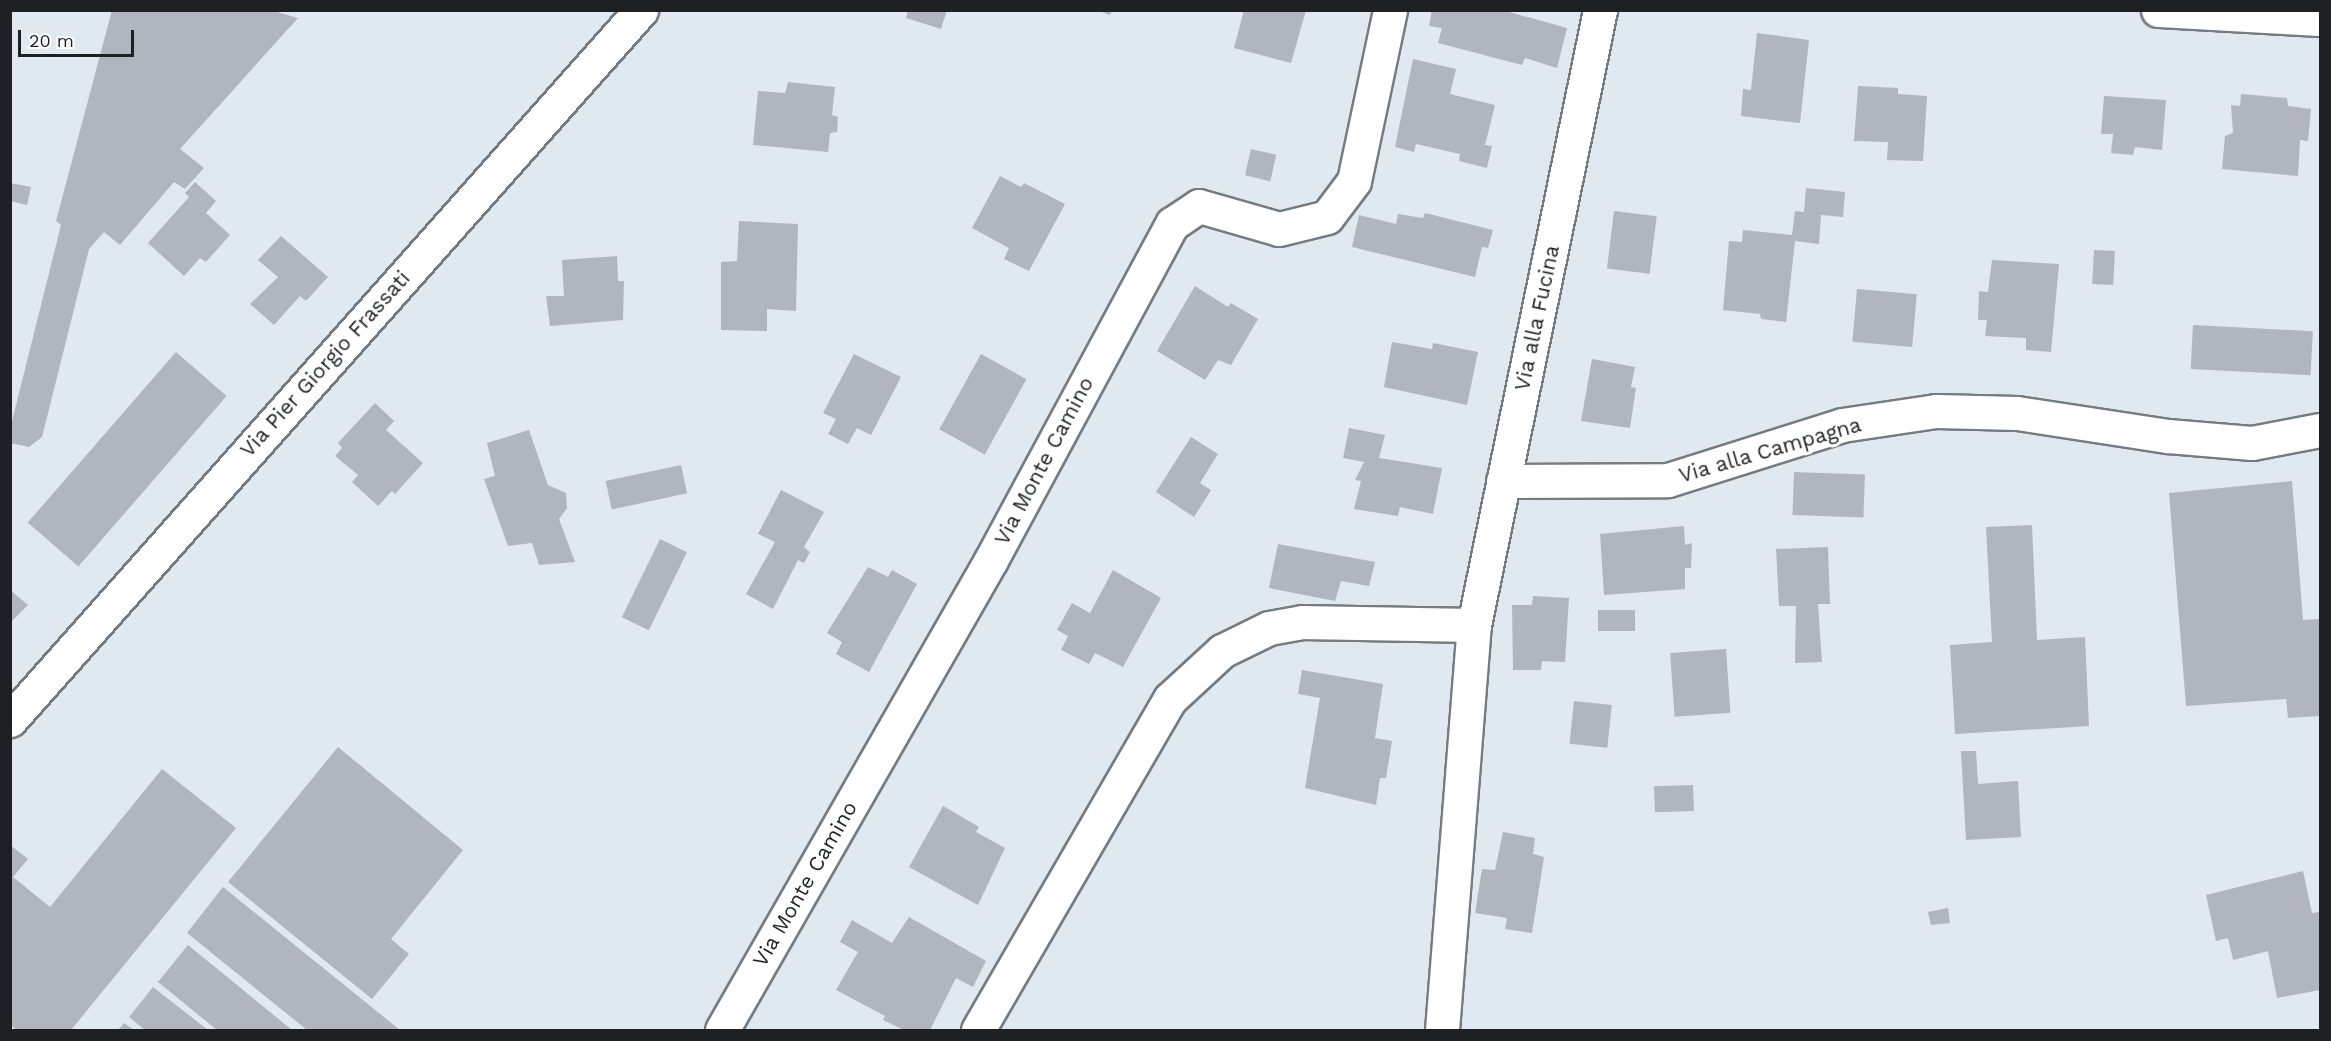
<!DOCTYPE html>
<html>
<head>
<meta charset="utf-8">
<style>
  body { margin:0 }
  #map { position:relative; width:2331px; height:1041px; overflow:hidden; background:#e0e8f0; font-family:"Work Sans",sans-serif }
  div>[style] { position:absolute }
  .building>* { inset:0; background:#b1b5be; transform-origin:0 0 }
  .roads { filter:drop-shadow(2px 0 #747c82) drop-shadow(-2px 0 #747c82) drop-shadow(0 2px #747c82) drop-shadow(0 -2px #747c82) }
  .street>* { height:33px; margin:-16.5px; padding:0 16.5px; transform-origin:16.5px; border-radius:16.5px; background:#fff }
  .secondary>* { height:33px; margin:-16.5px; padding:0 16.5px; transform-origin:16.5px; border-radius:16.5px; background:#fff }
  span { translate:-50% -50%; white-space:nowrap; text-align:center; line-height:1.15; -webkit-text-stroke:6px #fff; paint-order:stroke }
  .street-label { font-size:21px; color:#1e2123 }
  .frame { position:absolute; inset:0; border:12px solid #1e2123; pointer-events:none }
  .scale { position:absolute; left:18px; top:30px; width:116px; height:27px; box-sizing:border-box; border:3px solid #1e2123; border-top:0; padding-left:8px; font-size:18px; line-height:21px; white-space:nowrap; color:#1e2123; -webkit-text-stroke:4px #fff; paint-order:stroke }
</style>
</head>
<body>
<div id="map">
  <div class="building">
    <i style="clip-path:polygon(112px 10px,270px 10px,298px 18px,180px 149px,204px 168px,185px 189px,174px 182px,120px 245px,104px 232px,89px 249px,42px 437px,29px 447px,10px 443px,10px 429px,61px 225px,56px 221px)"></i>
    <i style="clip-path:polygon(908px 10px,947px 10px,941px 29px,906px 18px)"></i>
    <i style="clip-path:polygon(1096px 10px,1112px 10px,1110px 15px)"></i>
    <i style="clip-path:polygon(1244px 10px,1306px 10px,1291px 63px,1234px 48px)"></i>
    <i style="clip-path:polygon(1432px 10px,1502px 10px,1567px 28px,1557px 68px,1525px 58px,1522px 65px,1438px 43px,1442px 28px,1429px 26px)"></i>
    <i style="clip-path:polygon(1757px 33px,1809px 40px,1800px 123px,1741px 116px,1743px 89px,1751px 90px)"></i>
    <i style="clip-path:polygon(1413px 59px,1456px 69px,1450px 94px,1495px 105px,1485px 145px,1492px 146px,1487px 168px,1459px 161px,1460px 154px,1416px 144px,1414px 152px,1395px 147px)"></i>
    <i style="clip-path:polygon(788px 82px,835px 87px,832px 115px,838px 117px,837px 132px,830px 133px,828px 152px,753px 145px,758px 91px,785px 93px)"></i>
    <i style="clip-path:polygon(1858px 86px,1898px 88px,1898px 94px,1927px 96px,1923px 161px,1887px 160px,1888px 142px,1854px 141px)"></i>
    <i style="clip-path:polygon(2241px 94px,2287px 98px,2288px 106px,2311px 109px,2308px 141px,2300px 140px,2298px 176px,2222px 169px,2225px 136px,2233px 133px,2231px 105px,2240px 106px)"></i>
    <i style="clip-path:polygon(2104px 96px,2166px 100px,2162px 150px,2135px 147px,2133px 155px,2111px 153px,2113px 134px,2101px 134px)"></i>
    <i style="left:1251px;top:149px;width:26px;height:27px;rotate:13deg"></i>
    <i style="clip-path:polygon(1000px 176px,1021px 187px,1024px 183px,1065px 204px,1029px 271px,1004px 259px,1009px 248px,972px 228px)"></i>
    <i style="clip-path:polygon(195px 182px,216px 201px,206px 213px,230px 235px,206px 262px,200px 258px,184px 276px,148px 243px,189px 197px,185px 193px)"></i>
    <i style="clip-path:polygon(10px 183px,31px 187px,27px 205px,10px 201px)"></i>
    <i style="clip-path:polygon(1806px 188px,1845px 192px,1843px 217px,1821px 215px,1819px 244px,1795px 241px,1786px 322px,1761px 319px,1760px 314px,1723px 310px,1729px 241px,1742px 242px,1743px 230px,1792px 235px,1795px 211px,1804px 212px)"></i>
    <i style="left:1614px;top:211px;width:43px;height:58px;rotate:7deg"></i>
    <i style="clip-path:polygon(1425px 213px,1493px 230px,1488px 248px,1482px 247px,1475px 277px,1352px 247px,1359px 215px,1396px 224px,1398px 214px,1423px 218px)"></i>
    <i style="clip-path:polygon(739px 221px,798px 224px,796px 311px,767px 309px,767px 331px,721px 330px,721px 262px,737px 261px)"></i>
    <i style="clip-path:polygon(281px 236px,328px 277px,306px 301px,300px 296px,274px 325px,250px 304px,278px 277px,258px 260px)"></i>
    <i style="left:2094px;top:250px;width:21px;height:34px;rotate:3deg"></i>
    <i style="clip-path:polygon(617px 256px,618px 281px,624px 281px,623px 320px,550px 326px,546px 296px,564px 296px,562px 260px)"></i>
    <i style="clip-path:polygon(1992px 260px,2059px 264px,2051px 352px,2026px 350px,2026px 338px,1985px 336px,1987px 320px,1978px 320px,1979px 291px,1988px 292px)"></i>
    <i style="clip-path:polygon(1195px 286px,1228px 307px,1231px 303px,1258px 319px,1231px 365px,1218px 360px,1205px 380px,1157px 351px)"></i>
    <i style="left:1857px;top:289px;width:60px;height:53px;rotate:5deg"></i>
    <i style="left:2193px;top:325px;width:120px;height:44px;rotate:3deg"></i>
    <i style="clip-path:polygon(1392px 342px,1432px 349px,1433px 343px,1478px 352px,1467px 405px,1384px 387px)"></i>
    <i style="left:176px;top:352px;width:67px;height:226px;rotate:41deg"></i>
    <i style="clip-path:polygon(854px 354px,901px 377px,871px 435px,857px 428px,848px 444px,828px 434px,836px 419px,823px 413px)"></i>
    <i style="left:981px;top:354px;width:52px;height:86px;rotate:29deg"></i>
    <i style="clip-path:polygon(1592px 359px,1635px 367px,1631px 387px,1636px 388px,1630px 428px,1581px 421px)"></i>
    <i style="clip-path:polygon(375px 403px,394px 421px,386px 430px,423px 463px,395px 494px,392px 491px,378px 506px,352px 482px,358px 475px,335px 456px,342px 448px,338px 443px)"></i>
    <i style="clip-path:polygon(1349px 428px,1385px 435px,1379px 458px,1442px 468px,1433px 514px,1400px 507px,1398px 516px,1354px 509px,1361px 481px,1355px 480px,1364px 462px,1343px 458px)"></i>
    <i style="clip-path:polygon(529px 430px,548px 485px,566px 493px,567px 508px,559px 519px,575px 562px,539px 565px,532px 543px,508px 546px,484px 479px,495px 476px,487px 443px)"></i>
    <i style="clip-path:polygon(1191px 437px,1218px 454px,1200px 483px,1211px 490px,1194px 517px,1156px 492px)"></i>
    <i style="left:681px;top:465px;width:29px;height:77px;rotate:78deg"></i>
    <i style="left:1794px;top:472px;width:71px;height:43px;rotate:2deg"></i>
    <i style="clip-path:polygon(2292px 481px,2303px 620px,2320px 619px,2320px 716px,2288px 718px,2286px 699px,2186px 706px,2169px 493px)"></i>
    <i style="clip-path:polygon(781px 490px,824px 512px,804px 547px,810px 552px,804px 563px,798px 560px,773px 609px,746px 594px,775px 542px,758px 534px)"></i>
    <i style="clip-path:polygon(2032px 525px,2037px 640px,2085px 637px,2089px 726px,1955px 734px,1950px 645px,1992px 642px,1986px 527px)"></i>
    <i style="clip-path:polygon(1684px 526px,1685px 545px,1692px 543px,1691px 568px,1685px 568px,1685px 589px,1604px 595px,1600px 534px)"></i>
    <i style="left:660px;top:539px;width:30px;height:87px;rotate:26deg"></i>
    <i style="clip-path:polygon(1278px 544px,1375px 562px,1369px 586px,1341px 581px,1335px 601px,1269px 588px)"></i>
    <i style="clip-path:polygon(1828px 547px,1830px 604px,1818px 604px,1822px 662px,1795px 663px,1796px 606px,1779px 606px,1776px 549px)"></i>
    <i style="clip-path:polygon(868px 567px,888px 577px,892px 570px,917px 584px,869px 672px,836px 654px,842px 642px,827px 633px)"></i>
    <i style="clip-path:polygon(1113px 570px,1161px 598px,1123px 667px,1095px 653px,1089px 664px,1061px 650px,1068px 636px,1057px 630px,1072px 603px,1090px 613px)"></i>
    <i style="clip-path:polygon(10px 590px,28px 605px,10px 623px)"></i>
    <i style="clip-path:polygon(1533px 596px,1569px 598px,1565px 662px,1542px 661px,1541px 670px,1513px 670px,1512px 605px,1532px 605px)"></i>
    <i style="left:1598px;top:610px;width:37px;height:21px"></i>
    <i style="left:1726px;top:649px;width:64px;height:56px;rotate:86deg"></i>
    <i style="clip-path:polygon(1302px 670px,1383px 684px,1375px 738px,1392px 741px,1386px 778px,1380px 778px,1376px 805px,1305px 788px,1320px 698px,1298px 694px)"></i>
    <i style="left:1574px;top:701px;width:38px;height:43px;rotate:6deg"></i>
    <i style="clip-path:polygon(338px 747px,463px 850px,391px 939px,409px 954px,372px 999px,228px 882px)"></i>
    <i style="clip-path:polygon(1961px 751px,1976px 751px,1978px 784px,2018px 781px,2021px 837px,1966px 840px)"></i>
    <i style="clip-path:polygon(162px 769px,236px 828px,71px 1030px,17px 1030px,10px 1025px,10px 845px,28px 859px,13px 877px,50px 907px)"></i>
    <i style="left:1693px;top:785px;width:26px;height:39px;rotate:88deg"></i>
    <i style="clip-path:polygon(943px 806px,979px 827px,976px 832px,1005px 848px,978px 905px,909px 867px)"></i>
    <i style="clip-path:polygon(1503px 832px,1535px 838px,1533px 854px,1544px 857px,1532px 933px,1505px 929px,1507px 918px,1475px 913px,1482px 869px,1495px 870px)"></i>
    <i style="clip-path:polygon(2303px 871px,2312px 913px,2320px 912px,2320px 990px,2277px 998px,2268px 951px,2233px 960px,2228px 938px,2216px 941px,2206px 895px)"></i>
    <i style="clip-path:polygon(223px 887px,400px 1030px,307px 1030px,187px 933px)"></i>
    <i style="clip-path:polygon(1948px 908px,1950px 923px,1931px 925px,1928px 912px)"></i>
    <i style="clip-path:polygon(909px 917px,986px 961px,973px 987px,956px 978px,930px 1030px,904px 1030px,883px 1020px,885px 1016px,836px 990px,858px 952px,840px 942px,852px 920px,892px 943px)"></i>
    <i style="clip-path:polygon(188px 945px,292px 1030px,217px 1030px,158px 982px)"></i>
    <i style="clip-path:polygon(153px 987px,208px 1030px,145px 1030px,129px 1017px)"></i>
    <i style="clip-path:polygon(124px 1023px,134px 1030px,118px 1030px)"></i>
  </div>
  <div class="roads">
    <div class="street">
      <i style="left:2158px;top:10px;width:162px;rotate:3.2deg"></i>
      <i style="left:1503px;top:481px;width:165px;rotate:-0.3deg"></i>
      <i style="left:1668px;top:480px;width:182px;rotate:-17.5deg"></i>
      <i style="left:1842px;top:425px;width:95px;rotate:-8.5deg"></i>
      <i style="left:1936px;top:411px;width:81px;rotate:1.4deg"></i>
      <i style="left:2017px;top:413px;width:153px;rotate:8.7deg"></i>
      <i style="left:2168px;top:436px;width:84px;rotate:4.8deg"></i>
      <i style="left:2252px;top:443px;width:69px;rotate:-10.8deg"></i>
      <i style="left:722px;top:1030px;width:542px;rotate:-60.22deg"></i>
      <i style="left:991px;top:560px;width:382px;rotate:-61.7deg"></i>
      <i style="left:1172px;top:224px;width:32px;rotate:-34deg"></i>
      <i style="left:1199px;top:206px;width:83px;rotate:16deg"></i>
      <i style="left:1279px;top:229px;width:49px;rotate:-14deg"></i>
      <i style="left:1327px;top:217px;width:45px;rotate:-53.1deg"></i>
      <i style="left:1354px;top:181px;width:175px;rotate:-78.1deg"></i>
      <i style="left:978px;top:1030px;width:383px;rotate:-59.9deg"></i>
      <i style="left:1170px;top:699px;width:71px;rotate:-42.7deg"></i>
      <i style="left:1222px;top:651px;width:52px;rotate:-26.1deg"></i>
      <i style="left:1269px;top:628px;width:34px;rotate:-10deg"></i>
      <i style="left:1302px;top:622px;width:172px;rotate:1deg"></i>
      <i style="left:1442px;top:1030px;width:406px;rotate:-85.5deg"></i>
      <i style="left:1474px;top:625px;width:628px;rotate:-78.42deg"></i>
    </div>
    <div class="secondary">
      <i style="left:10px;top:720px;width:950px;rotate:-48.37deg"></i>
    </div>
  </div>
  <div class="street-label">
    <span style="left:1537px;top:318px;rotate:-78deg">Via alla Fucina</span>
    <span style="left:325px;top:364px;rotate:-48deg">Via Pier Giorgio Frassati</span>
    <span style="left:1770px;top:450px;rotate:-16deg">Via alla Campagna</span>
    <span style="left:1044px;top:461px;rotate:-62deg">Via Monte Camino</span>
    <span style="left:805px;top:884px;rotate:-60deg">Via Monte Camino</span>
  </div>
  <div class="frame"></div>
  <div class="scale">20 m</div>
</div>
</body>
</html>
